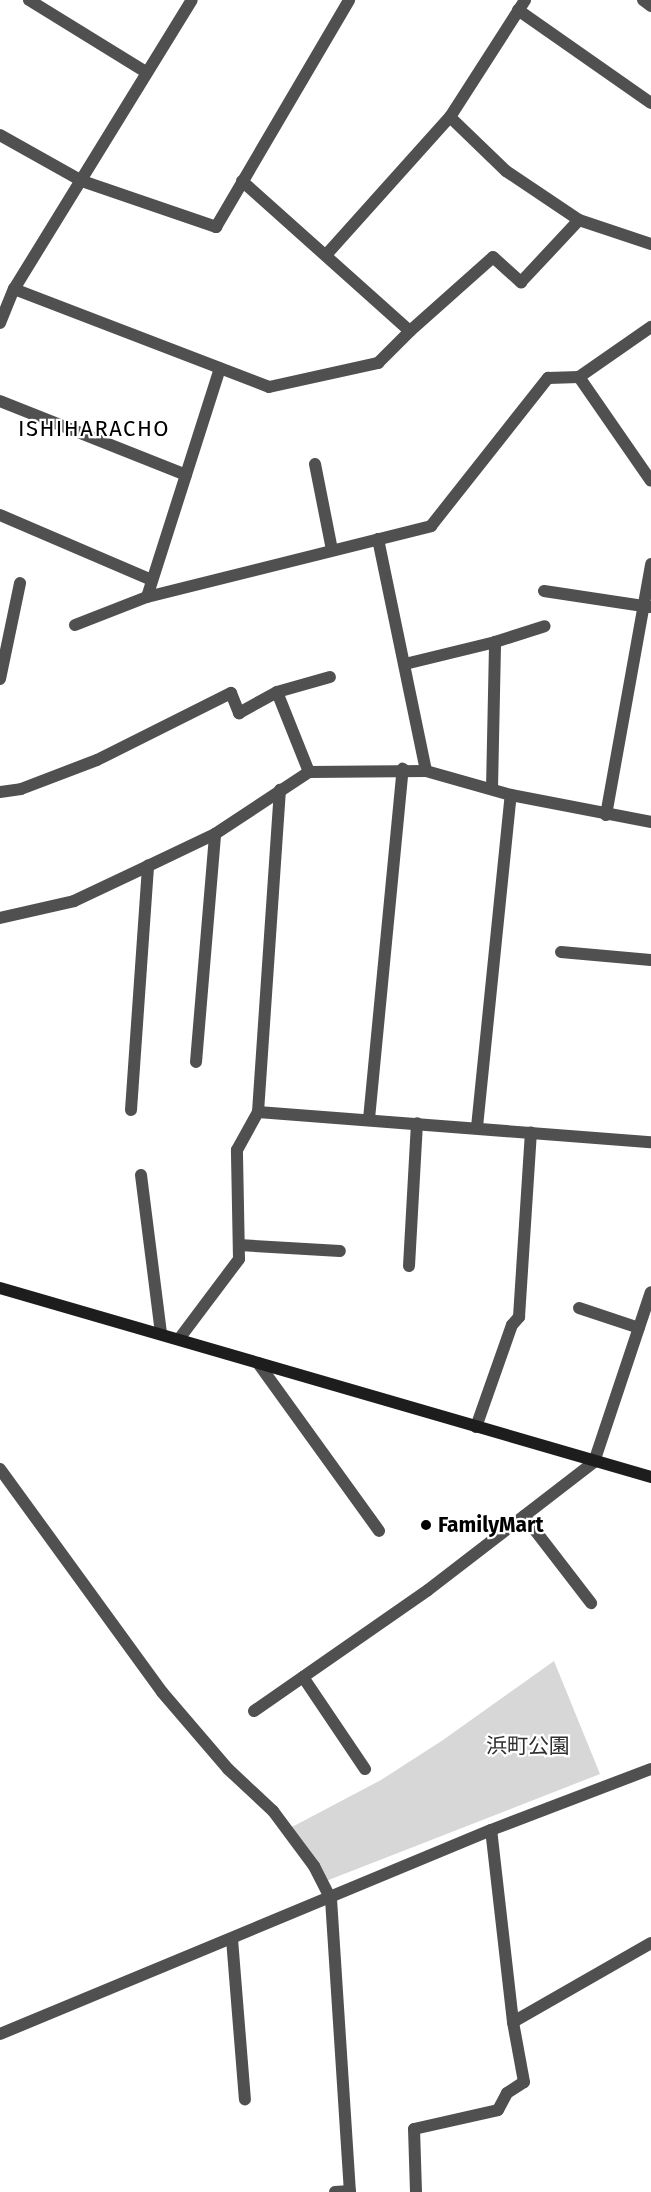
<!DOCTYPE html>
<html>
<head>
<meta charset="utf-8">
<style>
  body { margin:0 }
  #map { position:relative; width:651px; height:2192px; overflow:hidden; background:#fff; font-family:"Fira Sans","Noto Sans JP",sans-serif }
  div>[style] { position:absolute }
  .green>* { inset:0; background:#d7d7d7 }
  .lane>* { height:12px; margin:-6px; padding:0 6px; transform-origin:6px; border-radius:6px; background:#505050 }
  .street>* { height:12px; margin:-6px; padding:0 6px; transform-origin:6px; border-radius:6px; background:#505050 }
  .secondary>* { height:12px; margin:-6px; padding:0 6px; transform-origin:6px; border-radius:6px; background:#1d1d1d }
  .dots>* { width:16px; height:16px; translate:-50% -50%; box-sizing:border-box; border:3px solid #fff; border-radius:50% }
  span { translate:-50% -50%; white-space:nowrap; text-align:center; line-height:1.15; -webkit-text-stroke:4.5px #fff; paint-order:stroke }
  .poi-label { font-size:21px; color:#000; font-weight:700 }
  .left { translate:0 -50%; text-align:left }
  .park-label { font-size:21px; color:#2e2e2e }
  .neighbourhood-label { font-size:22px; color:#000; letter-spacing:1.5px }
</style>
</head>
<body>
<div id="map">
  <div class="green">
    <i style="clip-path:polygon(554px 1661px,600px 1774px,326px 1881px,290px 1828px,381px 1780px,443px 1740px)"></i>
  </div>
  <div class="lane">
    <i style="left:315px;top:464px;width:88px;rotate:78.8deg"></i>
    <i style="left:0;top:679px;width:98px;rotate:-78.2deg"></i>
    <i style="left:196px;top:1062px;width:229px;rotate:-85.2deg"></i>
    <i style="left:369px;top:1119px;width:352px;rotate:-84.5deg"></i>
    <i style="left:239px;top:1245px;width:101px;rotate:3.4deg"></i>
    <i style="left:409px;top:1266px;width:143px;rotate:-86.8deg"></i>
    <i style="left:579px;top:1308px;width:63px;rotate:18.4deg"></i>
    <i style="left:258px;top:1363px;width:207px;rotate:54.2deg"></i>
    <i style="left:524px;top:1516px;width:110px;rotate:52.4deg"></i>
    <i style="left:303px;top:1677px;width:111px;rotate:56deg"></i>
    <i style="left:232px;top:1939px;width:161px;rotate:85.4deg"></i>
    <i style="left:335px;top:2192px;width:15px;rotate:-4deg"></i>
  </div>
  <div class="street">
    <i style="left:29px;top:0;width:137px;rotate:31.6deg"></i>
    <i style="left:643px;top:0;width:10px;rotate:37deg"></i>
    <i style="left:518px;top:10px;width:162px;rotate:35deg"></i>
    <i style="left:450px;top:117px;width:139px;rotate:-57.3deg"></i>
    <i style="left:0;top:135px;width:94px;rotate:29.3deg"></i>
    <i style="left:82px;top:181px;width:142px;rotate:18.9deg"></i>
    <i style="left:216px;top:227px;width:263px;rotate:-59.6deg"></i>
    <i style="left:242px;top:181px;width:225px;rotate:41.8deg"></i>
    <i style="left:410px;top:331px;width:111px;rotate:-41.7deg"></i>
    <i style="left:493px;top:257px;width:38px;rotate:42deg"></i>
    <i style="left:521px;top:282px;width:85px;rotate:-46.9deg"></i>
    <i style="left:579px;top:220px;width:76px;rotate:18.4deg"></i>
    <i style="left:326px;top:255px;width:186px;rotate:-48.1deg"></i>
    <i style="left:450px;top:117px;width:78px;rotate:44deg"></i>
    <i style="left:506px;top:171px;width:88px;rotate:33.9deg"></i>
    <i style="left:14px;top:289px;width:273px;rotate:21deg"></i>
    <i style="left:269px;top:387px;width:112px;rotate:-12.4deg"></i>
    <i style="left:378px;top:363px;width:45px;rotate:-45deg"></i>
    <i style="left:0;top:323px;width:37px;rotate:-68deg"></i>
    <i style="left:14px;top:289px;width:339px;rotate:-58.4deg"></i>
    <i style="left:579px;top:377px;width:126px;rotate:55.3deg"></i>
    <i style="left:0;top:401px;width:200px;rotate:21.7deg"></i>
    <i style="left:0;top:515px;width:165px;rotate:23.2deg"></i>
    <i style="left:378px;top:539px;width:237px;rotate:78.3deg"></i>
    <i style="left:544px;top:591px;width:107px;rotate:8.6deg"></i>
    <i style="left:147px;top:597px;width:240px;rotate:-72.3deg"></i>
    <i style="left:75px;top:625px;width:77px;rotate:-21.3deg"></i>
    <i style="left:147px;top:597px;width:293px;rotate:-14deg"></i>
    <i style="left:431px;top:526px;width:189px;rotate:-51.7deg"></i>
    <i style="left:548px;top:378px;width:31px;rotate:-2deg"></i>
    <i style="left:579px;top:377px;width:88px;rotate:-34.8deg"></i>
    <i style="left:405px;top:664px;width:93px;rotate:-13.7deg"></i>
    <i style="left:495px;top:642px;width:52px;rotate:-17.7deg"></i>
    <i style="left:277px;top:692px;width:86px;rotate:68.2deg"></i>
    <i style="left:492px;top:789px;width:147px;rotate:-88.8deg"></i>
    <i style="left:0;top:792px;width:21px;rotate:-8deg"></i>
    <i style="left:21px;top:789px;width:81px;rotate:-20.9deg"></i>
    <i style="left:97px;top:760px;width:150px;rotate:-26.6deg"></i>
    <i style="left:231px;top:693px;width:22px;rotate:68deg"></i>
    <i style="left:239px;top:713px;width:43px;rotate:-28.9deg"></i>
    <i style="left:277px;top:692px;width:55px;rotate:-15.8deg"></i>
    <i style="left:606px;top:815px;width:255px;rotate:-79.8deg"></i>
    <i style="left:0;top:918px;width:76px;rotate:-12.9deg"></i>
    <i style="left:74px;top:901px;width:82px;rotate:-25.3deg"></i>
    <i style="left:148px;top:866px;width:74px;rotate:-25.5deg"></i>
    <i style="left:215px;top:834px;width:113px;rotate:-33.4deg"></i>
    <i style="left:309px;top:772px;width:117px;rotate:-0.5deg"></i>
    <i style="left:426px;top:771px;width:88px;rotate:15.8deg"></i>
    <i style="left:511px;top:795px;width:143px;rotate:10.9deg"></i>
    <i style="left:561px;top:952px;width:90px;rotate:5.1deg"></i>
    <i style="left:131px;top:1110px;width:245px;rotate:-86deg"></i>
    <i style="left:258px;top:1112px;width:394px;rotate:4.4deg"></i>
    <i style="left:477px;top:1127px;width:334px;rotate:-84.2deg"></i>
    <i style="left:141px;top:1175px;width:159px;rotate:82.8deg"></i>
    <i style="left:179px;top:1339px;width:100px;rotate:-53.1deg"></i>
    <i style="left:239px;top:1259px;width:109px;rotate:-91.1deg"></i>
    <i style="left:237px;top:1150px;width:43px;rotate:-61.1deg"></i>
    <i style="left:258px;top:1112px;width:323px;rotate:-86.1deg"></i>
    <i style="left:476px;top:1427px;width:108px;rotate:-70.6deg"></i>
    <i style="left:512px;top:1325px;width:11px;rotate:-49deg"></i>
    <i style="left:519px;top:1317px;width:185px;rotate:-86.3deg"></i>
    <i style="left:0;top:1469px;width:276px;rotate:54deg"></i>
    <i style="left:162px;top:1692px;width:101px;rotate:49.4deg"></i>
    <i style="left:228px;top:1769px;width:62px;rotate:43deg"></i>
    <i style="left:273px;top:1811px;width:69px;rotate:53.3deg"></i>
    <i style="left:314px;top:1866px;width:37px;rotate:63deg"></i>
    <i style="left:331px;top:1899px;width:294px;rotate:86.3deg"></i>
    <i style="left:254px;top:1711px;width:212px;rotate:-34.8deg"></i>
    <i style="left:428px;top:1590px;width:210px;rotate:-37.6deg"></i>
    <i style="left:594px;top:1462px;width:179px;rotate:-71.5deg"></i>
    <i style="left:513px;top:2022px;width:159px;rotate:-29.8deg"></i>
    <i style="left:0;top:2034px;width:532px;rotate:-22.56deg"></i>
    <i style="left:491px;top:1830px;width:171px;rotate:-20.9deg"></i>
    <i style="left:416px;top:2192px;width:63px;rotate:-91.8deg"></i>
    <i style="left:414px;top:2129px;width:86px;rotate:-12.7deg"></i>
    <i style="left:498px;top:2110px;width:19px;rotate:-62deg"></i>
    <i style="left:507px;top:2093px;width:20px;rotate:-33deg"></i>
    <i style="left:524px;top:2082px;width:61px;rotate:-100.4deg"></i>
    <i style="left:513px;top:2022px;width:193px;rotate:-96.5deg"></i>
  </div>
  <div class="secondary">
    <i style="left:0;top:1288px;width:678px;rotate:16.19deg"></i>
  </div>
  <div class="dots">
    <i style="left:426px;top:1525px;background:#000"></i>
  </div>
  <div class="poi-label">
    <span class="left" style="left:438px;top:1525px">FamilyMart</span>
  </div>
  <div class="park-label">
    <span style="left:528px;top:1746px">浜町公園</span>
  </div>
  <div class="neighbourhood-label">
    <span style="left:94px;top:429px">ISHIHARACHO</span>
  </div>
</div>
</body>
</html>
